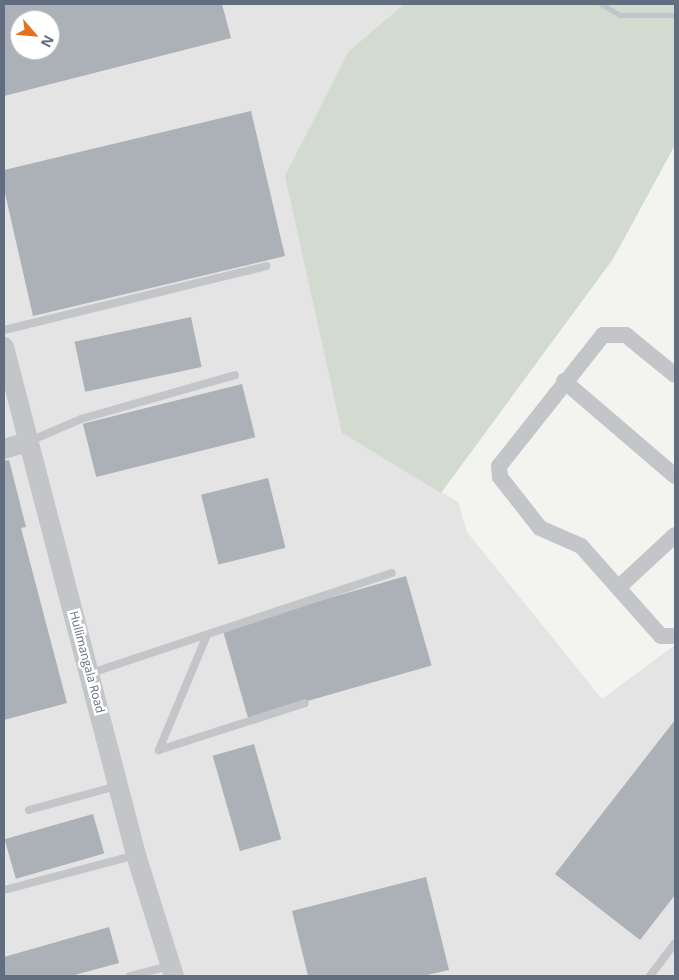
<!DOCTYPE html>
<html>
<head>
<meta charset="utf-8">
<style>
  body { margin:0 }
  #map { position:relative; width:679px; height:980px; overflow:hidden; background:#f3f4ef; font-family:"Open Sans",sans-serif }
  div>[style] { position:absolute }
  .built>* { inset:0; background:#e3e4e3 }
  .green>* { inset:0; background:#d3dad0 }
  .stream>* { height:5px; margin:-2.5px; padding:0 2.5px; transform-origin:2.5px; border-radius:2.5px; background:#bec5cc }
  .building>* { inset:0; background:#abb1b7; transform-origin:0 0 }
  .service>* { height:8px; margin:-4px; padding:0 4px; transform-origin:4px; border-radius:4px; background:#c3c5c9 }
  .minor>* { height:16px; margin:-8px; padding:0 8px; transform-origin:8px; border-radius:8px; background:#c3c5c9 }
  .tertiary>* { height:20px; margin:-10px; padding:0 10px; transform-origin:10px; border-radius:10px; background:#c3c5c9 }
  span { translate:-50% -50%; white-space:nowrap; text-align:center; line-height:1.15; -webkit-text-stroke:5px #fff; paint-order:stroke }
  .street-label { font-size:12px; color:#626e80 }
  .frame { position:absolute; inset:0; border:5px solid #626e80; pointer-events:none }
  .north { position:absolute; left:10px; top:10px; width:50px; height:50px; box-sizing:border-box; background:#fff; border:1px solid #c0c5cc; border-radius:50%; rotate:117deg; font-size:14px; font-weight:700; line-height:20px; text-align:center; color:#626e80 }
  .north::after { content:''; display:block; margin:auto; width:18px; height:22px; background:#e27121; clip-path:polygon(50% 0,100% 100%,50% 72%,0 100%) }
</style>
</head>
<body>
<div id="map">
  <div class="built">
    <i style="clip-path:polygon(evenodd,4px 4px,404px 4px,349px 51px,342px 433px,458px 502px,467px 532px,602px 699px,675px 645px,675px 976px,4px 976px,4px 4px,20px 20px,50px 20px,50px 50px,20px 50px,20px 20px)"></i>
  </div>
  <div class="green">
    <i style="clip-path:polygon(404px 4px,675px 4px,675px 145px,613px 259px,441px 493px,342px 433px,285px 176px,349px 51px)"></i>
  </div>
  <div class="stream">
    <i style="left:601px;top:4px;width:22px;rotate:30deg"></i>
    <i style="left:620px;top:15px;width:55px"></i>
  </div>
  <div class="building">
    <i style="clip-path:polygon(evenodd,4px 4px,222px 4px,231px 38px,4px 96px,4px 4px,20px 20px,50px 20px,50px 50px,20px 50px,20px 20px)"></i>
    <i style="clip-path:polygon(251px 111px,285px 256px,33px 316px,4px 189px,4px 170px)"></i>
    <i style="left:191px;top:317px;width:51px;height:119px;rotate:78deg"></i>
    <i style="left:242px;top:384px;width:55px;height:164px;rotate:76deg"></i>
    <i style="clip-path:polygon(9px 460px,26px 527px,21px 528px,67px 703px,4px 720px,4px 461px)"></i>
    <i style="left:268px;top:478px;width:72px;height:69px;rotate:76deg"></i>
    <i style="left:406px;top:576px;width:93px;height:191px;rotate:74deg"></i>
    <i style="clip-path:polygon(675px 720px,675px 895px,640px 940px,555px 874px)"></i>
    <i style="left:254px;top:744px;width:99px;height:43px;rotate:74deg"></i>
    <i style="left:93px;top:814px;width:41px;height:92px;rotate:74deg"></i>
    <i style="clip-path:polygon(426px 877px,449px 970px,423px 976px,308px 976px,292px 911px)"></i>
    <i style="clip-path:polygon(109px 927px,119px 963px,71px 976px,4px 976px,4px 957px)"></i>
  </div>
  <div class="service">
    <i style="left:4px;top:330px;width:270px;rotate:-13.7deg"></i>
    <i style="left:30px;top:441px;width:56px;rotate:-23.3deg"></i>
    <i style="left:81px;top:419px;width:160px;rotate:-15.9deg"></i>
    <i style="left:207px;top:635px;width:125px;rotate:112.7deg"></i>
    <i style="left:159px;top:750px;width:153px;rotate:-17.8deg"></i>
    <i style="left:91px;top:673px;width:317px;rotate:-18.4deg"></i>
    <i style="left:29px;top:810px;width:91px;rotate:-15.3deg"></i>
    <i style="left:4px;top:890px;width:137px;rotate:-14.9deg"></i>
    <i style="left:130px;top:976px;width:40px;rotate:-14.4deg"></i>
    <i style="left:650px;top:976px;width:41px;rotate:-52.9deg"></i>
  </div>
  <div class="minor">
    <i style="left:675px;top:375px;width:63px;rotate:-140.8deg"></i>
    <i style="left:626px;top:335px;width:23px;rotate:180deg"></i>
    <i style="left:603px;top:335px;width:167px;rotate:128.4deg"></i>
    <i style="left:499px;top:466px;width:11px;rotate:85deg"></i>
    <i style="left:500px;top:477px;width:65px;rotate:51.9deg"></i>
    <i style="left:540px;top:528px;width:45px;rotate:23.7deg"></i>
    <i style="left:581px;top:546px;width:120px;rotate:48.4deg"></i>
    <i style="left:661px;top:636px;width:14px"></i>
    <i style="left:564px;top:381px;width:146px;rotate:40.6deg"></i>
    <i style="left:619px;top:587px;width:76px;rotate:-42.9deg"></i>
  </div>
  <div class="tertiary">
    <i style="left:4px;top:347px;width:525px;rotate:75.43deg"></i>
    <i style="left:136px;top:855px;width:127px;rotate:72.6deg"></i>
    <i style="left:4px;top:449px;width:24px;rotate:-17deg"></i>
  </div>
  <div class="street-label">
    <span style="left:87px;top:662px;rotate:75deg">Hullimangala Road</span>
  </div>
  <div class="frame"></div>
  <div class="north">N</div>
</div>
</body>
</html>
